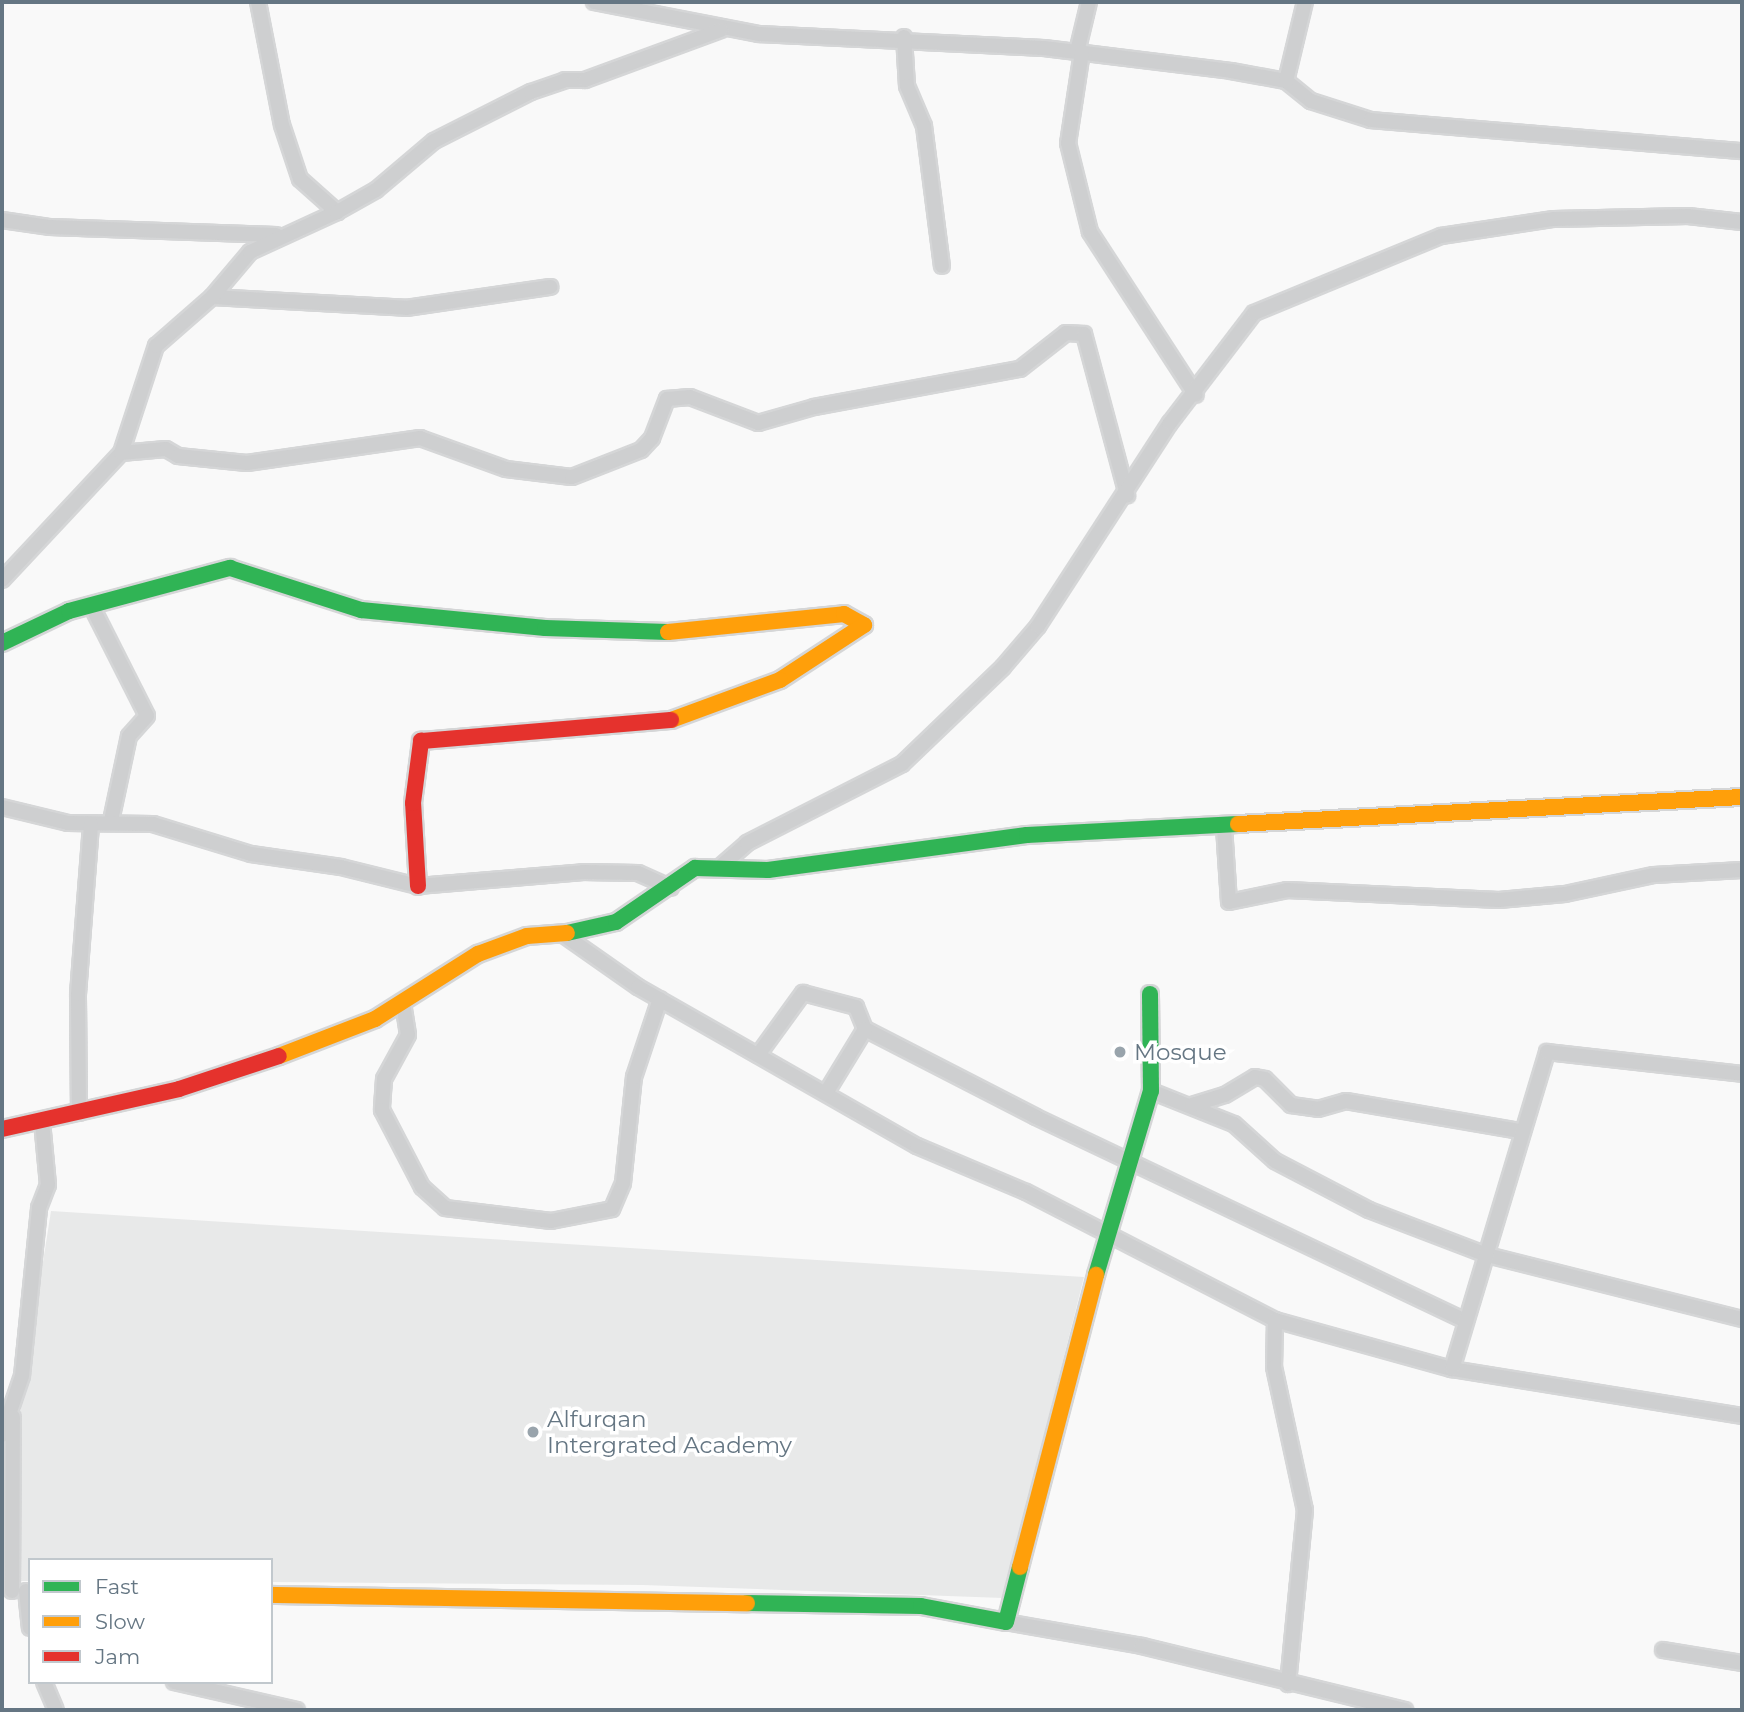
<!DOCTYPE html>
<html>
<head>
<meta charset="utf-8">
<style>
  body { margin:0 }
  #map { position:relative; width:1744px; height:1712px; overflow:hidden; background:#f9f9f9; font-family:Montserrat,sans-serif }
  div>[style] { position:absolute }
  .built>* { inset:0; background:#e8e9e9 }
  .roads { filter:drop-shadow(2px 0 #d5d6d7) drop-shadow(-2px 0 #d5d6d7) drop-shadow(0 2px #d5d6d7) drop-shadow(0 -2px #d5d6d7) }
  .street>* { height:14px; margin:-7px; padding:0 7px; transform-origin:7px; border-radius:7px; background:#cecfd0 }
  .fast>* { height:16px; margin:-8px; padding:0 8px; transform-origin:8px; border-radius:8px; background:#30b455 }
  .slow>* { height:16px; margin:-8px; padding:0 8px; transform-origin:8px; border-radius:8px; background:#ff9f0a }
  .jam>* { height:16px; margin:-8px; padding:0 8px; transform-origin:8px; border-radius:8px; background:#e5322d }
  .dots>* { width:19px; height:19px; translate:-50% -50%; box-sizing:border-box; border:4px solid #fff; border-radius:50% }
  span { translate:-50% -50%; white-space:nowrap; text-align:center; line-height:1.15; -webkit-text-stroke:7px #fff; paint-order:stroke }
  .poi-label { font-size:23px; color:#657683 }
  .left { translate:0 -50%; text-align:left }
  .frame { position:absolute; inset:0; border:4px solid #657683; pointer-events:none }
  .legend { position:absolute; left:28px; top:1558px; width:245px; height:126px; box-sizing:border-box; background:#fff; border:2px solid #c1c8cd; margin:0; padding:9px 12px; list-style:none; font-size:21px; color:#657683 }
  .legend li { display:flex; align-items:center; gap:14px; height:35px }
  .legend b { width:35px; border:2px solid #c1c8cd }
</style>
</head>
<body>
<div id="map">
  <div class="built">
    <i style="clip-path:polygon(51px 1211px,1084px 1277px,1003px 1598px,643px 1585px,271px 1582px,271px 1560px,30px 1560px,30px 1581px,17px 1581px,21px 1402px)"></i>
  </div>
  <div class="roads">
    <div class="street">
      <i style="left:258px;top:2px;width:125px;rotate:79deg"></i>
      <i style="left:282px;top:125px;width:57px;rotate:71.6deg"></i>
      <i style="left:300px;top:179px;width:50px;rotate:41.7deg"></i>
      <i style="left:594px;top:2px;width:168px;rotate:11deg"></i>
      <i style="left:759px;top:34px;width:285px;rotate:2.8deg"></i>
      <i style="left:1044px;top:48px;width:188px;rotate:7deg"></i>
      <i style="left:1231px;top:71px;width:56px;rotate:10.3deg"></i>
      <i style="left:1286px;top:81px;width:32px;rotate:39deg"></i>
      <i style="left:1311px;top:101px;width:63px;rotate:17.6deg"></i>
      <i style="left:1371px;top:120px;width:372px;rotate:4.8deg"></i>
      <i style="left:904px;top:37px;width:49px;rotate:86.5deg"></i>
      <i style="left:907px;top:86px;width:43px;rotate:67deg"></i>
      <i style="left:924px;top:126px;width:141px;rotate:82.7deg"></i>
      <i style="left:1077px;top:52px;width:51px;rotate:-76.5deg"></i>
      <i style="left:1082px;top:52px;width:92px;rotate:98.7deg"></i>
      <i style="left:1068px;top:143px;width:92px;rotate:76.1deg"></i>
      <i style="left:1090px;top:232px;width:194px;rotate:57deg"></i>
      <i style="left:1286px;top:81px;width:81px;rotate:-76.5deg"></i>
      <i style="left:2px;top:220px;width:49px;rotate:8.3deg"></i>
      <i style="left:50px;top:227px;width:226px;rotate:2deg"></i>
      <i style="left:212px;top:297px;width:194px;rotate:3.2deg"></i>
      <i style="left:406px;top:308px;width:146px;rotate:-8.3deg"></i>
      <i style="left:121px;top:453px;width:45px;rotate:-5.1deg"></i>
      <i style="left:166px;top:449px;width:14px;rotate:30deg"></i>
      <i style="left:178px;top:456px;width:69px;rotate:5.8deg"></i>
      <i style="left:247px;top:463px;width:175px;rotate:-8.2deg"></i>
      <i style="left:420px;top:438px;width:91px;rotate:19.8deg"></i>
      <i style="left:506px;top:469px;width:66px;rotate:6.9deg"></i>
      <i style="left:572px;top:477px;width:74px;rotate:-21.4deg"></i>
      <i style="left:641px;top:450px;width:16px;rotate:-47deg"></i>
      <i style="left:652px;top:438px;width:42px;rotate:-69deg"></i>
      <i style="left:667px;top:399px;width:23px;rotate:-5deg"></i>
      <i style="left:690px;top:397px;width:73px;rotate:20.9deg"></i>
      <i style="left:758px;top:423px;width:58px;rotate:-15.9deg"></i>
      <i style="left:814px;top:407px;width:209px;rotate:-10.5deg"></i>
      <i style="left:1020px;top:369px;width:58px;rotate:-38deg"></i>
      <i style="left:1066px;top:333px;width:18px;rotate:3deg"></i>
      <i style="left:1084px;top:334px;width:167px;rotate:75deg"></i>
      <i style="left:2px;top:580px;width:174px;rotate:-46.9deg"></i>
      <i style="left:121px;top:453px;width:113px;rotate:-71.9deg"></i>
      <i style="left:156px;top:346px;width:74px;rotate:-41.2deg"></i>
      <i style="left:212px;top:297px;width:59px;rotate:-49.8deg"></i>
      <i style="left:250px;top:252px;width:96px;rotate:-24.7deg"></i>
      <i style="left:337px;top:212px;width:45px;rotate:-29.4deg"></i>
      <i style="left:376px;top:190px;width:76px;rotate:-40.2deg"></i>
      <i style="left:434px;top:141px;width:109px;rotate:-26.8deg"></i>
      <i style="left:531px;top:92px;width:36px;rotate:-19deg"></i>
      <i style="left:565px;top:80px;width:20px"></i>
      <i style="left:585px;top:80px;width:145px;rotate:-20.2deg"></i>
      <i style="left:91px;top:605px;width:124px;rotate:63.2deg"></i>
      <i style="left:147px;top:716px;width:27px;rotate:132deg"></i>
      <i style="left:129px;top:736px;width:87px;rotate:102deg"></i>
      <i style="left:2px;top:807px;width:68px;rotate:13.6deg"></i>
      <i style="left:68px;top:823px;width:85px;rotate:0.7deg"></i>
      <i style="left:153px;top:824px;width:102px;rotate:17deg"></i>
      <i style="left:251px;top:854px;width:91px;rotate:8.2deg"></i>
      <i style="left:341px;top:867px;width:79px;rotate:13.9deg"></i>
      <i style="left:418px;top:886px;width:166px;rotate:-4.8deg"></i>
      <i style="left:583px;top:872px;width:55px;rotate:1deg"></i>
      <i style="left:638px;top:873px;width:36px;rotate:24deg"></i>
      <i style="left:1224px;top:827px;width:75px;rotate:86.2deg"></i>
      <i style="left:1229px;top:902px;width:59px;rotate:-11.7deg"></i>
      <i style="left:1287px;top:890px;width:212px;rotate:2.7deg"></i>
      <i style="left:1499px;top:900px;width:66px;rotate:-5.2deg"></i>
      <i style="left:1565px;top:894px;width:91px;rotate:-12.1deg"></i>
      <i style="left:1654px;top:875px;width:88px;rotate:-3.3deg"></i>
      <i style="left:721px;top:866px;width:35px;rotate:-41deg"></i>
      <i style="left:747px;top:843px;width:174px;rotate:-27deg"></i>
      <i style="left:902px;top:764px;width:140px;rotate:-43.8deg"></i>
      <i style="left:1003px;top:667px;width:54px;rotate:-49.5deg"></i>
      <i style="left:1038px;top:626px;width:242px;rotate:-57deg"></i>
      <i style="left:1170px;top:423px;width:138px;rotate:-52.6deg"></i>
      <i style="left:1254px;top:313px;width:202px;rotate:-22.4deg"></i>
      <i style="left:1441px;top:236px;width:114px;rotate:-8.6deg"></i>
      <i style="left:1554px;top:219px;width:134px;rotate:-1.3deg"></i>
      <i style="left:1688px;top:216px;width:54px;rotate:6.3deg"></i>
      <i style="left:561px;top:933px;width:94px;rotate:35deg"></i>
      <i style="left:638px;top:987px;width:321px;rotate:29.7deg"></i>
      <i style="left:917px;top:1146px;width:118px;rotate:22.9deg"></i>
      <i style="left:1026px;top:1192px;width:280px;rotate:27.2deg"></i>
      <i style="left:1275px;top:1320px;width:184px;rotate:15.5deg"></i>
      <i style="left:1452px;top:1369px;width:294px;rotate:9.2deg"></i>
      <i style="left:403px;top:1003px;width:32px;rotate:81deg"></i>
      <i style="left:408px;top:1035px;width:50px;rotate:118.6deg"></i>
      <i style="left:384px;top:1079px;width:31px;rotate:94deg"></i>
      <i style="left:382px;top:1110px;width:87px;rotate:62.5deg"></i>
      <i style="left:422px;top:1187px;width:31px;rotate:42deg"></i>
      <i style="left:445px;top:1208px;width:107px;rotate:7deg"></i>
      <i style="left:551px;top:1221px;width:62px;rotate:-11.1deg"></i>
      <i style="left:612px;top:1209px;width:28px;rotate:-67deg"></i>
      <i style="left:623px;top:1183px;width:107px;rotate:-84.1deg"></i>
      <i style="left:634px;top:1077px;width:82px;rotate:-71.6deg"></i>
      <i style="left:758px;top:1055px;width:77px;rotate:-54deg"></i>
      <i style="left:803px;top:993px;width:55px;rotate:14.8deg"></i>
      <i style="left:856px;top:1007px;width:24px;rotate:68deg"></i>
      <i style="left:865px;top:1029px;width:192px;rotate:27.2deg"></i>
      <i style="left:1036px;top:1117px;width:475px;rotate:25.4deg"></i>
      <i style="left:1151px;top:1091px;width:89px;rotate:21.7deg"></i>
      <i style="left:1234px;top:1124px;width:55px;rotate:42.1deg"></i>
      <i style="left:1275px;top:1161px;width:106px;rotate:27.5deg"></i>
      <i style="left:1369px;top:1210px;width:126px;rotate:20.9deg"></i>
      <i style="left:1487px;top:1255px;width:263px;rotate:14.1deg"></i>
      <i style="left:826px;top:1093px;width:75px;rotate:-58.6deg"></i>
      <i style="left:1192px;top:1105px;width:34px;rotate:-17deg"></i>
      <i style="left:1225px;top:1095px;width:35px;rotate:-31deg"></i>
      <i style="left:1255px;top:1077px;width:10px;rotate:11deg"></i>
      <i style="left:1265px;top:1079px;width:37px;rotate:45deg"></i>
      <i style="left:1291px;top:1105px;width:27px;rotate:8deg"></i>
      <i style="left:1318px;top:1109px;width:29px;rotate:-16deg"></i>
      <i style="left:1346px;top:1101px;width:177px;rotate:9.8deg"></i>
      <i style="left:79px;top:1113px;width:119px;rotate:-90.5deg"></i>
      <i style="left:78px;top:994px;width:170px;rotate:-85.6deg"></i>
      <i style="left:1275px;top:1320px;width:47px;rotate:91.2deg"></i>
      <i style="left:1274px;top:1367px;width:146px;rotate:77.8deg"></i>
      <i style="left:1305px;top:1510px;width:175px;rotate:95.6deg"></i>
      <i style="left:1452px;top:1369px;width:331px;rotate:-73.3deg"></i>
      <i style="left:1547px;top:1052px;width:196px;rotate:6.4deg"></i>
      <i style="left:2px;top:1435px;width:62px;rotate:-71.3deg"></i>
      <i style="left:22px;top:1376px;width:169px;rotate:-84.2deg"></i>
      <i style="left:39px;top:1208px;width:25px;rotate:-69deg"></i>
      <i style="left:48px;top:1185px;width:64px;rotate:-95.4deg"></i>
      <i style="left:12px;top:1591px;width:174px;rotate:-89.7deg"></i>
      <i style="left:26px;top:1591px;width:37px;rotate:84deg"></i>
      <i style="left:1006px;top:1622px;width:138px;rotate:10deg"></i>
      <i style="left:1142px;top:1646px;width:271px;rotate:13.7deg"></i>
      <i style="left:1663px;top:1650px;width:80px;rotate:9.3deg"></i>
      <i style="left:44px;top:1682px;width:30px;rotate:67deg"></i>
      <i style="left:174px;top:1682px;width:126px;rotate:12.8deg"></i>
    </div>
    <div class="fast">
      <i style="left:2px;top:643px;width:74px;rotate:-25.5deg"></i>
      <i style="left:69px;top:611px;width:167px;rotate:-15deg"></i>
      <i style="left:230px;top:568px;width:138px;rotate:17.8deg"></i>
      <i style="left:361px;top:610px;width:185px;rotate:5.6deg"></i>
      <i style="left:545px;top:628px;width:123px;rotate:1.9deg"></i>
      <i style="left:567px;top:933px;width:50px;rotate:-12.7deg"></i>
      <i style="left:616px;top:922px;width:96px;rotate:-34.4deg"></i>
      <i style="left:695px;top:868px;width:73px;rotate:1.6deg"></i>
      <i style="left:768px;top:870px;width:261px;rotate:-7.7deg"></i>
      <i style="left:1027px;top:835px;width:211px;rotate:-3deg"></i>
      <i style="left:1096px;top:1275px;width:192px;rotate:-73.4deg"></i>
      <i style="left:1151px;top:1091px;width:97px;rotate:-90.6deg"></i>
      <i style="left:747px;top:1603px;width:174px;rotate:1deg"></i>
      <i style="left:921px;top:1606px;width:86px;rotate:10.7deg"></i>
      <i style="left:1006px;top:1622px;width:57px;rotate:-75.7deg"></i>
    </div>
    <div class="slow">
      <i style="left:668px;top:632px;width:177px;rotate:-5.8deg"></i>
      <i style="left:844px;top:614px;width:23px;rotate:29deg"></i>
      <i style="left:864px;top:625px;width:100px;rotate:146.8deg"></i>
      <i style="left:780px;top:680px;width:116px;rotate:159.8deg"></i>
      <i style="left:1238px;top:824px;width:505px;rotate:-3.07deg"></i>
      <i style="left:279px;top:1056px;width:103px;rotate:-21.1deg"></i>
      <i style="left:375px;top:1019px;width:122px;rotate:-32.3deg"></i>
      <i style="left:478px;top:954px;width:52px;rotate:-20.2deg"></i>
      <i style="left:527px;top:936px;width:40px;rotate:-4.3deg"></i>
      <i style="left:1020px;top:1567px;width:302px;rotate:-75.4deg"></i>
      <i style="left:271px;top:1595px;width:476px;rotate:1deg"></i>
    </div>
    <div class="jam">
      <i style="left:418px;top:886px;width:83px;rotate:-93.4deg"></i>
      <i style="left:413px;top:803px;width:63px;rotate:-82.6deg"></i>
      <i style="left:421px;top:741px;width:251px;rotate:-4.8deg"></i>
      <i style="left:2px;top:1129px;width:181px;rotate:-12.7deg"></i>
      <i style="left:179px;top:1089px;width:105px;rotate:-18.3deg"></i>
    </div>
  </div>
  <div class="dots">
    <i style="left:1120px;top:1052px;background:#99a4ac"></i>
    <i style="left:533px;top:1432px;background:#99a4ac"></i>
  </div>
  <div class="poi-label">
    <span class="left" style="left:1134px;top:1052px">Mosque</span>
    <span class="left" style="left:547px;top:1432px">Alfurqan<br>Intergrated Academy</span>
  </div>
  <div class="frame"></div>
  <ul class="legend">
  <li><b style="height:9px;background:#30b455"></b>Fast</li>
  <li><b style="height:9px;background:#ff9f0a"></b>Slow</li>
  <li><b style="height:9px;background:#e5322d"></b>Jam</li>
  </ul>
</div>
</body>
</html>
